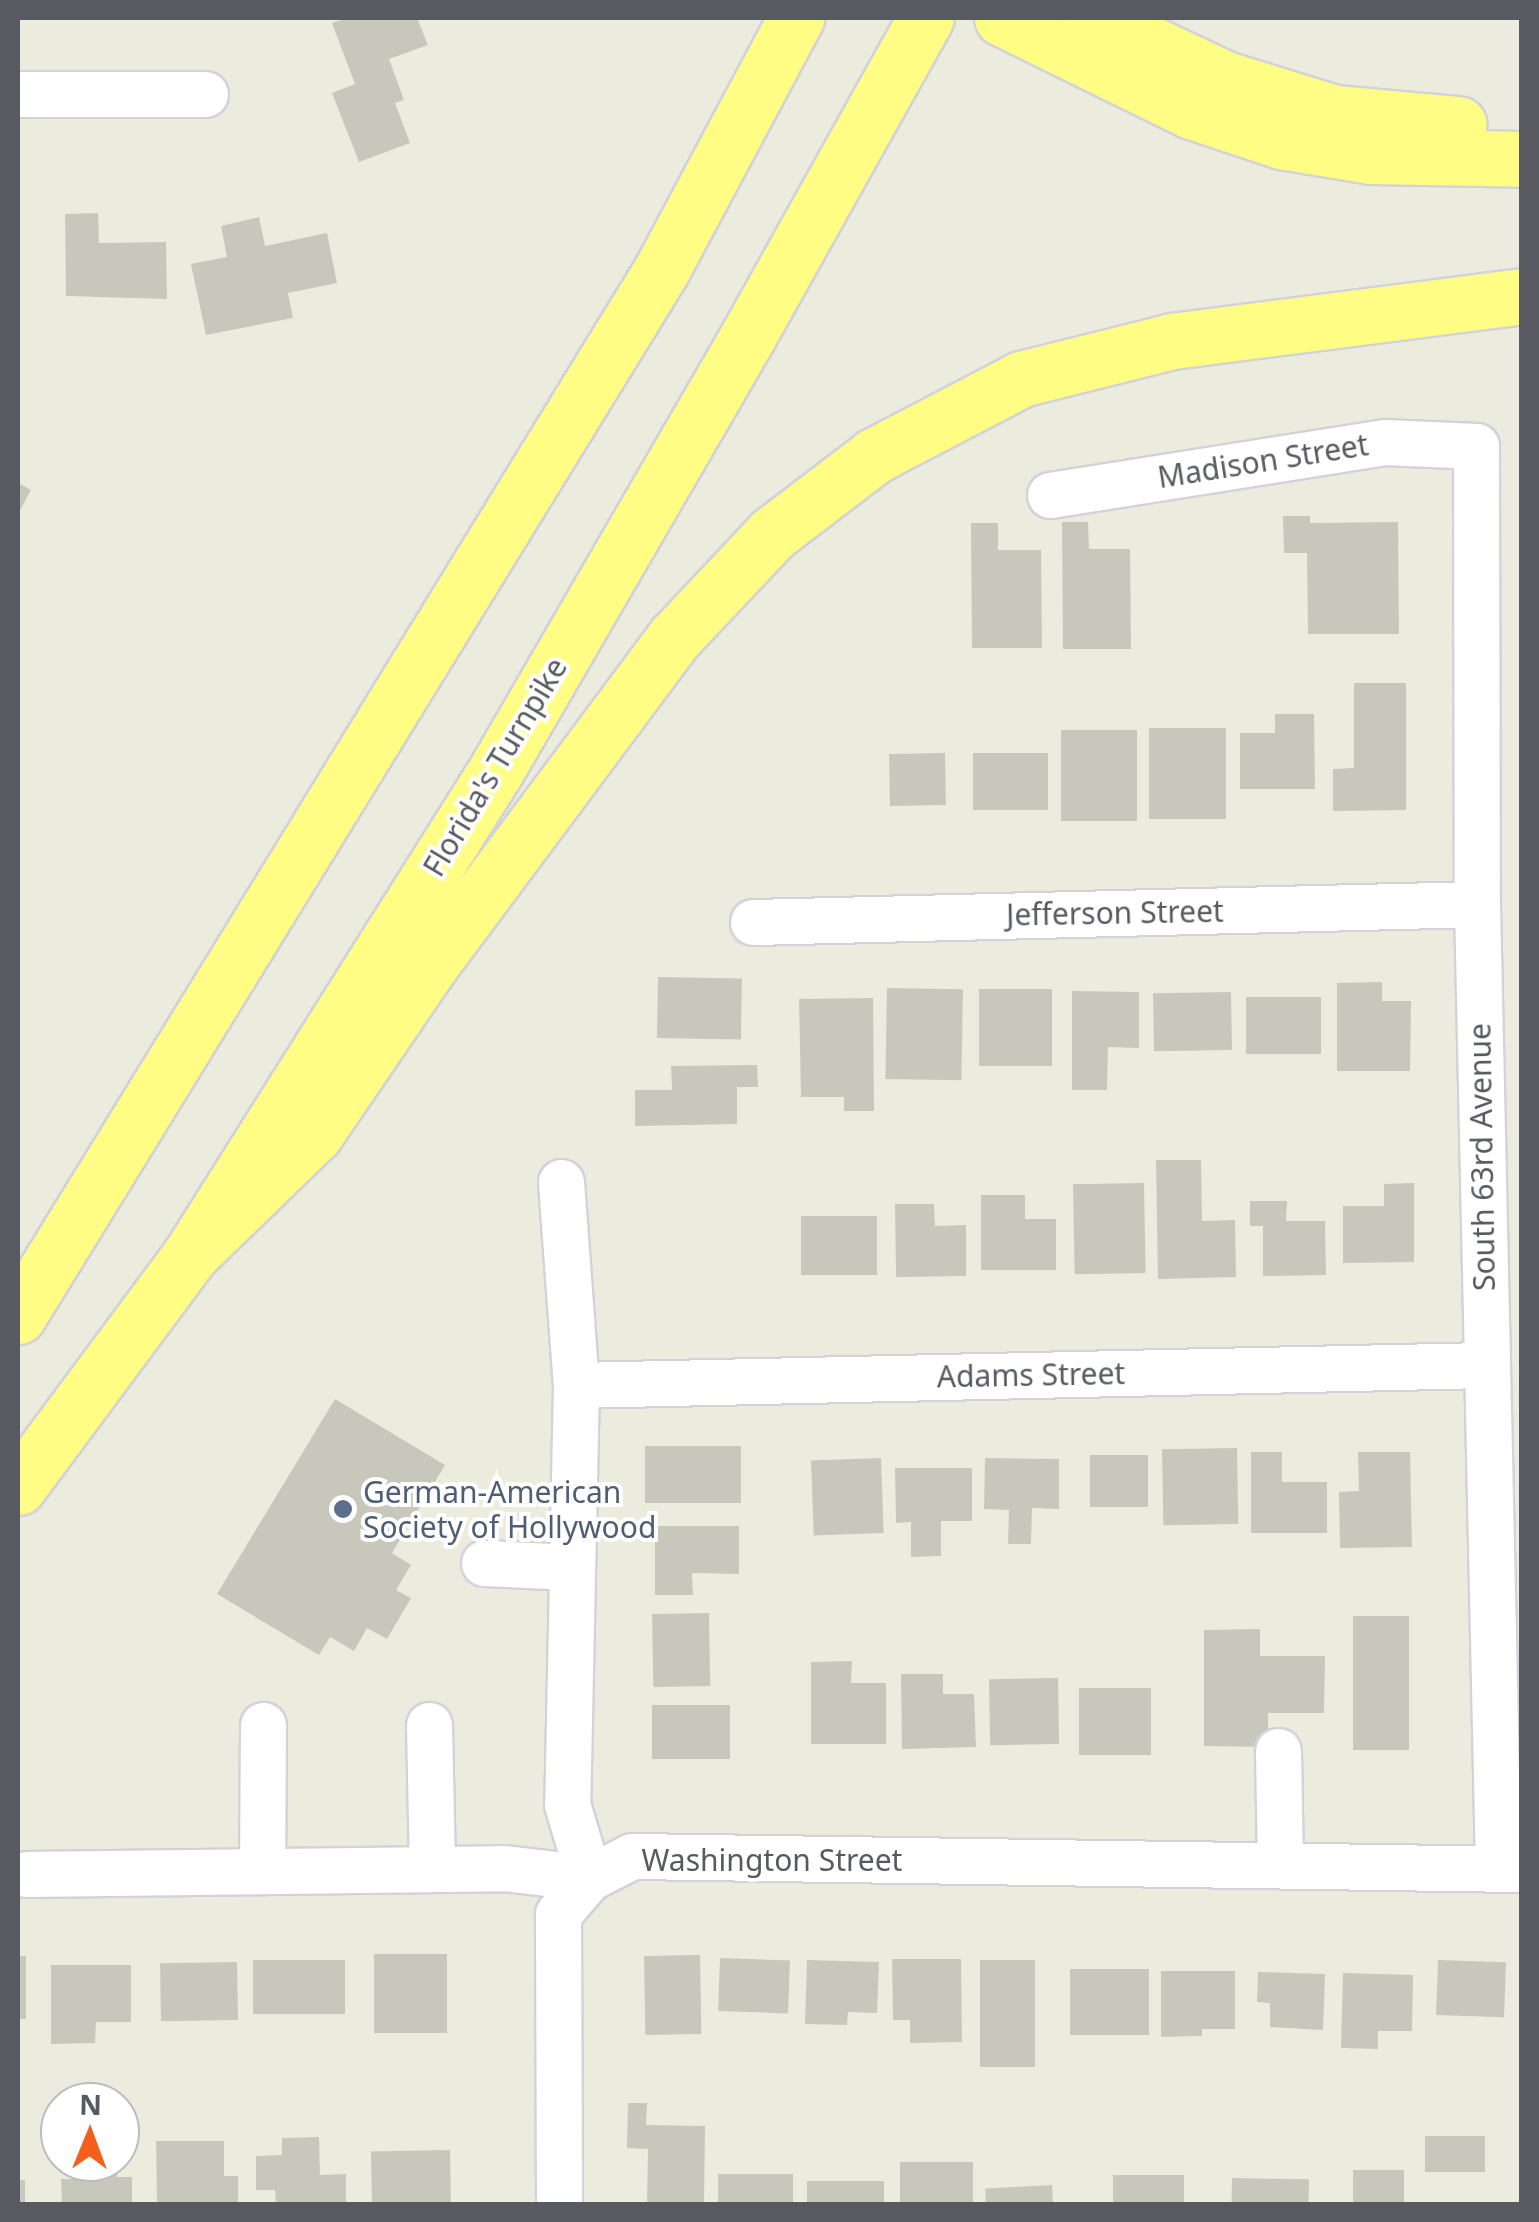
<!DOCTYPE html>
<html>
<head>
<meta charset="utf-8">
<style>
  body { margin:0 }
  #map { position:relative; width:1539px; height:2222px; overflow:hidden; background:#ececde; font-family:"Noto Sans",sans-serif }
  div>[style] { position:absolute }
  .building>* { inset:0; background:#c7c7bc; transform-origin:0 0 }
  .roads { filter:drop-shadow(2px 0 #d2d3da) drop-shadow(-2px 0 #d2d3da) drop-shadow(0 2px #d2d3da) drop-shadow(0 -2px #d2d3da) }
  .minor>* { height:45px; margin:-22.5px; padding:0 22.5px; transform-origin:22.5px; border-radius:22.5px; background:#fff }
  .highway>* { height:55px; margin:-27.5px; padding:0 27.5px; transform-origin:27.5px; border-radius:27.5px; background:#fffd83 }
  .dots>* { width:28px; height:28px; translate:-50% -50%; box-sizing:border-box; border:5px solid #fff; border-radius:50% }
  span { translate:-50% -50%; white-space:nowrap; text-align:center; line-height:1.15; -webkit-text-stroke:8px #fff; paint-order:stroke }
  .street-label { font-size:30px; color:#585a61 }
  .service-label { font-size:30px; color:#4e5e75 }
  .left { translate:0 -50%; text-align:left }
  .frame { position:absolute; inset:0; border:20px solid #585a61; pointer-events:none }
  .north { position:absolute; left:40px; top:2082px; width:100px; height:100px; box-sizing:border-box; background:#fff; border:2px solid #bcbdc0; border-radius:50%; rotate:1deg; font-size:28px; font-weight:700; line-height:40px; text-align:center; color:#585a61 }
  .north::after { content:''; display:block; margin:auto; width:35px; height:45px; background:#f4601c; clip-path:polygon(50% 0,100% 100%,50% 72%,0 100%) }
</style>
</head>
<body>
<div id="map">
  <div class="building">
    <i style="clip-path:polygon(347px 18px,417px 18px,428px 45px,389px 59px,404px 100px,395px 103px,410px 143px,359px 162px,332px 93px,355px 84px,332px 23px)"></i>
    <i style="clip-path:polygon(98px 213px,99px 243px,166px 242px,167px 299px,66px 296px,65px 214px)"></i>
    <i style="clip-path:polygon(259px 217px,265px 246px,327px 233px,337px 283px,288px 293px,293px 318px,206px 335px,191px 264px,227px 257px,221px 226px)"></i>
    <i style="clip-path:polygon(18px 483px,31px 490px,18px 514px)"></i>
    <i style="clip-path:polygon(1283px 516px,1310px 516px,1310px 523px,1398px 522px,1399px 634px,1308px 634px,1307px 553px,1284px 553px)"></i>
    <i style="clip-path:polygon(1062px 522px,1088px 522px,1089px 549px,1130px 549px,1131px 649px,1063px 649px)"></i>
    <i style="clip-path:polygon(971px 523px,998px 523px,998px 550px,1041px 550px,1042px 648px,972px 648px)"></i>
    <i style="clip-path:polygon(1354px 683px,1406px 683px,1406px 810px,1333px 811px,1333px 769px,1354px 768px)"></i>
    <i style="clip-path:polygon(1275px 714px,1314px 714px,1315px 789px,1240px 789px,1240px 733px,1275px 733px)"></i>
    <i style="left:1149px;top:728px;width:77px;height:91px"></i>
    <i style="left:1061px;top:730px;width:76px;height:91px"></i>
    <i style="left:945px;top:753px;width:52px;height:56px;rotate:89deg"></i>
    <i style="left:973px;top:753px;width:75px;height:57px"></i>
    <i style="left:658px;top:977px;width:84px;height:61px;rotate:1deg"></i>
    <i style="clip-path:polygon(1382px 982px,1382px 1001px,1411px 1001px,1410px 1071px,1337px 1071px,1337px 983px)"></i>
    <i style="left:887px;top:988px;width:76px;height:91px;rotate:1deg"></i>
    <i style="left:1052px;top:989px;width:77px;height:73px;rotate:90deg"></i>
    <i style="clip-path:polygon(1072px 991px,1139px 992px,1139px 1048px,1108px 1047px,1107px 1090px,1072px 1090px)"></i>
    <i style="left:1231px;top:992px;width:58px;height:78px;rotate:89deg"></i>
    <i style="left:1321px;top:997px;width:57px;height:75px;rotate:90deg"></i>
    <i style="clip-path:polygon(873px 998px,874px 1111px,844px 1111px,844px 1097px,801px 1097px,799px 999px)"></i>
    <i style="clip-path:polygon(757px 1065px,758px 1087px,737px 1087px,737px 1124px,635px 1126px,635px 1090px,672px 1090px,671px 1066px)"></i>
    <i style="clip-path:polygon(1156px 1160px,1201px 1160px,1202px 1221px,1235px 1220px,1236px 1277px,1158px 1279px)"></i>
    <i style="left:1144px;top:1183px;width:90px;height:71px;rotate:89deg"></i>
    <i style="clip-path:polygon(1414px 1183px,1414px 1262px,1343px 1263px,1343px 1206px,1384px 1206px,1384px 1184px)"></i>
    <i style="clip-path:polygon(981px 1195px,1025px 1195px,1025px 1219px,1056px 1219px,1056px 1270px,981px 1270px)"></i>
    <i style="clip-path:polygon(1250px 1201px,1287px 1201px,1286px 1221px,1325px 1221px,1326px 1275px,1263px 1276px,1263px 1226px,1250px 1226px)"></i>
    <i style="clip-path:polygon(895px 1204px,934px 1204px,935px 1226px,966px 1225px,966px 1276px,896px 1277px)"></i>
    <i style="left:877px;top:1216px;width:59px;height:76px;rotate:90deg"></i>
    <i style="clip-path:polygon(335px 1399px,445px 1465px,392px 1553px,411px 1565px,396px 1590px,411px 1598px,387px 1639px,367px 1628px,354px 1651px,330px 1637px,319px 1655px,217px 1594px)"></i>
    <i style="left:645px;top:1446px;width:96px;height:57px"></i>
    <i style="left:1237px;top:1448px;width:76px;height:75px;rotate:89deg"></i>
    <i style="clip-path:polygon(1251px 1452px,1282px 1452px,1282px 1482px,1327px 1482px,1327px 1533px,1251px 1533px)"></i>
    <i style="clip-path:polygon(1358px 1452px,1410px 1452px,1412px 1547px,1340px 1548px,1339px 1492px,1359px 1491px)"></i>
    <i style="left:1090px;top:1455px;width:58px;height:52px"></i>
    <i style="left:881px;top:1458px;width:75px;height:70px;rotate:88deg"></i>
    <i style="clip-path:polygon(985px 1458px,1059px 1459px,1059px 1509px,1032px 1508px,1031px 1544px,1008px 1544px,1009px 1510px,984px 1509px)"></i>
    <i style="clip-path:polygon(895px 1468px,972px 1468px,972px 1521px,941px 1521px,941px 1556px,911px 1557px,911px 1522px,896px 1523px)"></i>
    <i style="clip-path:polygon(655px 1526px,739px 1526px,739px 1574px,692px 1573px,693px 1595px,655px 1595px)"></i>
    <i style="left:709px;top:1613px;width:73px;height:57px;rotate:89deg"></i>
    <i style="left:1353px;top:1616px;width:56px;height:134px"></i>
    <i style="clip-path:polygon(1260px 1629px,1260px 1656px,1325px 1656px,1324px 1713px,1268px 1713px,1268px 1747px,1204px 1746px,1204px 1630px)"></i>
    <i style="clip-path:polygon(852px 1661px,851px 1683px,886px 1683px,886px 1744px,811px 1744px,811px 1662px)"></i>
    <i style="clip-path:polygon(901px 1674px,943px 1674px,943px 1694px,974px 1694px,976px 1747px,902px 1749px)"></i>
    <i style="left:1058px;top:1678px;width:66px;height:69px;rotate:89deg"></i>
    <i style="left:1079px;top:1688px;width:72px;height:67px"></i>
    <i style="left:652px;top:1705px;width:78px;height:54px"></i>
    <i style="left:447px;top:1954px;width:79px;height:73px;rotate:90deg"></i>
    <i style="left:700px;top:1955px;width:79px;height:56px;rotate:89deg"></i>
    <i style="left:18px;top:1956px;width:8px;height:63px"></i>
    <i style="left:720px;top:1958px;width:70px;height:53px;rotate:2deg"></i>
    <i style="clip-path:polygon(892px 1959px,961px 1959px,962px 2042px,910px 2043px,910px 2020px,893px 2020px)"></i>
    <i style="left:253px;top:1960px;width:92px;height:54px"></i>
    <i style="clip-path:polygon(807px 1960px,879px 1962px,877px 2013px,848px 2012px,847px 2025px,805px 2024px)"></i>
    <i style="left:980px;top:1960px;width:55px;height:107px"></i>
    <i style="left:1438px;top:1960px;width:68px;height:55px;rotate:2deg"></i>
    <i style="left:237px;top:1962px;width:58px;height:77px;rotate:89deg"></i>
    <i style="clip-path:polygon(51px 1965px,131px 1965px,131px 2022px,96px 2022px,95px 2043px,51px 2044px)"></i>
    <i style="left:1149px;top:1969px;width:66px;height:79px;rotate:90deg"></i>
    <i style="clip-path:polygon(1161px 1971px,1235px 1971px,1235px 2029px,1202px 2029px,1202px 2036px,1161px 2037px)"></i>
    <i style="clip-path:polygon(1258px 1972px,1325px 1974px,1323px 2030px,1270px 2027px,1270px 2003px,1257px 2002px)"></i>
    <i style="clip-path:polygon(1343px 1973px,1413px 1975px,1412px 2031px,1378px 2031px,1378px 2049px,1341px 2048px)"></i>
    <i style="clip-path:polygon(628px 2103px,647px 2103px,646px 2125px,705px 2126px,704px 2204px,647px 2204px,648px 2149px,627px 2148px)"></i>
    <i style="left:1485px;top:2136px;width:36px;height:60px;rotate:90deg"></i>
    <i style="clip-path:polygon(319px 2137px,320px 2175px,346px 2174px,346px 2204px,276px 2204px,275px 2190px,256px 2190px,256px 2156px,282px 2155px,282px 2138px)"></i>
    <i style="clip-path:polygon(156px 2141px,224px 2141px,224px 2176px,238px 2176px,238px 2204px,157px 2204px)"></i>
    <i style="left:450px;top:2150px;width:54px;height:79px;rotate:89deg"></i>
    <i style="clip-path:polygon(75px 2162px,117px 2162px,117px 2177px,132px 2177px,132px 2204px,62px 2204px,61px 2179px,75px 2179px)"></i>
    <i style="left:900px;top:2162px;width:73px;height:42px"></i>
    <i style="left:1353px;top:2170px;width:51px;height:34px"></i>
    <i style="left:718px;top:2174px;width:75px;height:30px"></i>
    <i style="left:1184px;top:2175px;width:29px;height:71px;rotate:90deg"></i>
    <i style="left:1232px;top:2178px;width:77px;height:26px;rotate:1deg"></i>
    <i style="left:18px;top:2180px;width:7px;height:24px"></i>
    <i style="left:807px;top:2181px;width:77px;height:23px"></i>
    <i style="left:1052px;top:2185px;width:19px;height:67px;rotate:87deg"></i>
  </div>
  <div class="roads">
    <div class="minor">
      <i style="left:18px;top:94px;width:187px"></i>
      <i style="left:1050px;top:495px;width:339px;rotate:-9deg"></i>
      <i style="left:1385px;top:442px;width:91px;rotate:2.5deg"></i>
      <i style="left:1476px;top:446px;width:458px;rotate:89.9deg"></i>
      <i style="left:1477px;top:904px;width:964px;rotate:88.75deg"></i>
      <i style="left:753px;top:922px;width:724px;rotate:-1.42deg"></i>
      <i style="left:561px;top:1182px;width:204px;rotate:85.8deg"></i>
      <i style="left:576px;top:1385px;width:419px;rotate:91.2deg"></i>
      <i style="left:567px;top:1804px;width:77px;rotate:73.4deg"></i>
      <i style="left:576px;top:1385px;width:911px;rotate:-1.26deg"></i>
      <i style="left:484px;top:1563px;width:88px;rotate:2.6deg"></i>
      <i style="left:429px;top:1725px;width:144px;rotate:88.8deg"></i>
      <i style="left:1278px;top:1751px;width:114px;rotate:89deg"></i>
      <i style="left:262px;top:1871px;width:146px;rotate:-89.6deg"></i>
      <i style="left:27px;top:1874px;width:477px;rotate:-0.7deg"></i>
      <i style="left:504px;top:1868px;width:86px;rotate:6.7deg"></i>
      <i style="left:589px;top:1878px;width:48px;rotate:-27.1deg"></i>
      <i style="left:632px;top:1856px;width:890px;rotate:0.84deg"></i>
      <i style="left:559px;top:2204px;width:290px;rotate:-90.2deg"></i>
      <i style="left:558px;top:1914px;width:48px;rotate:-49.3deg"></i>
    </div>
    <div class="highway">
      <i style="left:1002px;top:18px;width:211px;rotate:26.2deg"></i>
      <i style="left:1191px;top:111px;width:95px;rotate:18.4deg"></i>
      <i style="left:1281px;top:141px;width:92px;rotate:9.4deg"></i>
      <i style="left:1372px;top:156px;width:150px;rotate:1.1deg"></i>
      <i style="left:1096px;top:18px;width:143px;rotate:25.3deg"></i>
      <i style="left:1225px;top:79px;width:115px;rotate:17.2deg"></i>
      <i style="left:1335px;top:113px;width:124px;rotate:5.1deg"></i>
      <i style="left:191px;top:1254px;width:173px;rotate:-44.1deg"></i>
      <i style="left:315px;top:1134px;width:206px;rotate:-55.7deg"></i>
      <i style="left:431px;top:964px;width:408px;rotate:-53.3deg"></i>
      <i style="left:675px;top:637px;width:141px;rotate:-46.7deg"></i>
      <i style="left:772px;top:534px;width:128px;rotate:-37.4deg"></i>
      <i style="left:874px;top:456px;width:166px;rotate:-27.6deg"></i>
      <i style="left:1021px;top:379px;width:156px;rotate:-14.1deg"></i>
      <i style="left:1172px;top:341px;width:353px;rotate:-7.3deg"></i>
      <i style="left:18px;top:1316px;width:1229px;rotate:-58.4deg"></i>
      <i style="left:662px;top:269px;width:285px;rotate:-61.9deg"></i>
      <i style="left:18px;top:1487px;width:290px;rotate:-53.4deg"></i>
      <i style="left:191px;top:1254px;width:570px;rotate:-57.76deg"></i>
      <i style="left:495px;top:772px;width:504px;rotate:-59.87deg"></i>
      <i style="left:748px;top:336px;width:364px;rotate:-60.8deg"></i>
    </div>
  </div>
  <div class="dots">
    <i style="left:343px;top:1509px;background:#5c6f8a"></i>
  </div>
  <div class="street-label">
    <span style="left:1263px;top:461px;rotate:-9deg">Madison Street</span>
    <span style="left:495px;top:767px;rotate:-59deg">Florida's Turnpike</span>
    <span style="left:1115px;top:913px;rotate:-1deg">Jefferson Street</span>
    <span style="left:1482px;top:1157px;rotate:-91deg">South 63rd Avenue</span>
    <span style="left:1031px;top:1375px;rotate:-1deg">Adams Street</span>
    <span style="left:772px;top:1860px">Washington Street</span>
  </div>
  <div class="service-label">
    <span class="left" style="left:363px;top:1509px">German-American<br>Society of Hollywood</span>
  </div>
  <div class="frame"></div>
  <div class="north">N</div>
</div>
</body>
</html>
